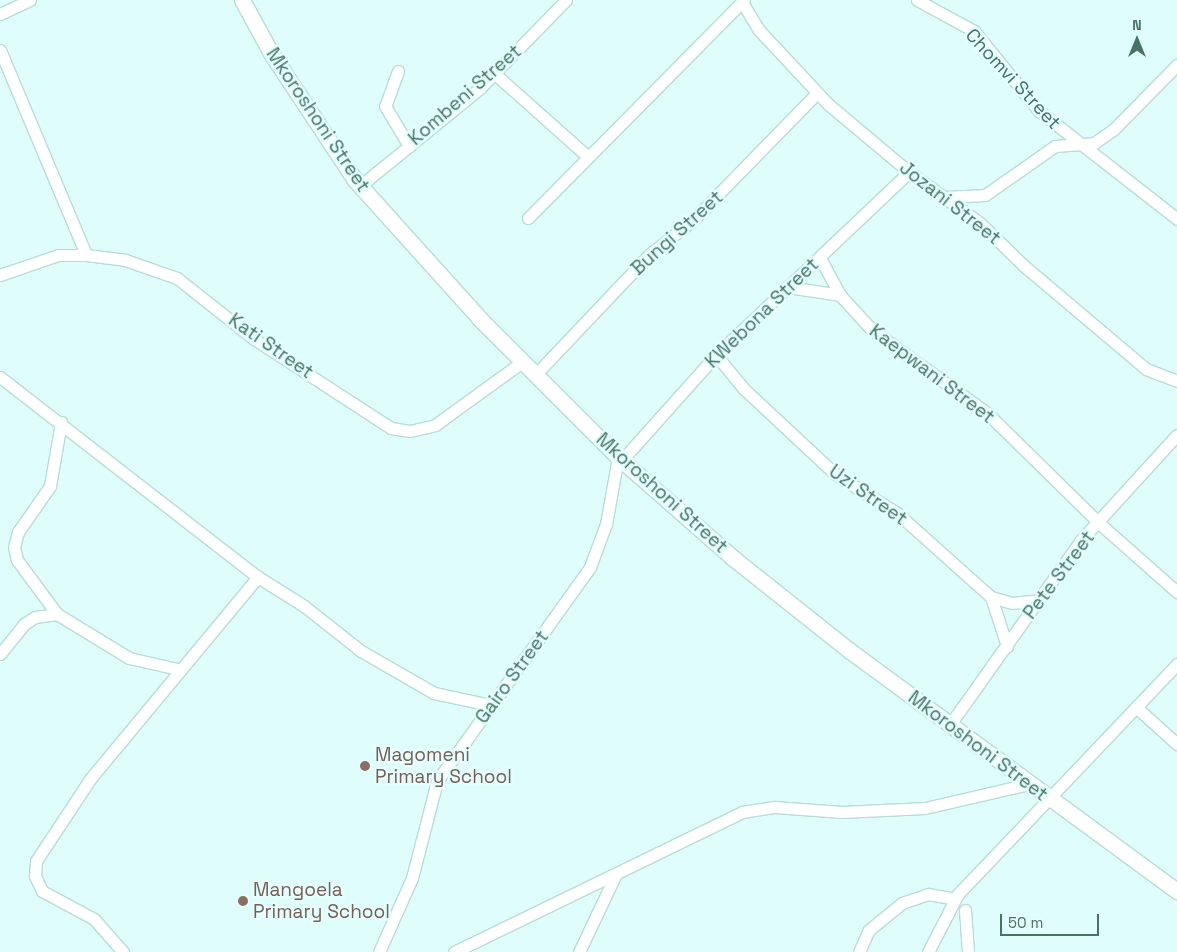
<!DOCTYPE html>
<html>
<head>
<meta charset="utf-8">
<style>
  body { margin:0 }
  #map { position:relative; width:1177px; height:952px; overflow:hidden; background:#defdfb; font-family:"Space Grotesk",sans-serif }
  div>[style] { position:absolute }
  .roads { filter:drop-shadow(1px 0 #b8ddd6) drop-shadow(-1px 0 #b8ddd6) drop-shadow(0 1px #b8ddd6) drop-shadow(0 -1px #b8ddd6) }
  .street>* { height:11px; margin:-5.5px; padding:0 5.5px; transform-origin:5.5px; border-radius:5.5px; background:#fff }
  .secondary>* { height:15px; margin:-7.5px; padding:0 7.5px; transform-origin:7.5px; border-radius:7.5px; background:#fff }
  .dots>* { width:14px; height:14px; translate:-50% -50%; box-sizing:border-box; border:2px solid #e4fffd; border-radius:50% }
  span { translate:-50% -50%; white-space:nowrap; text-align:center; line-height:1.15; -webkit-text-stroke:5px #e4fffd; paint-order:stroke }
  .street-label { font-size:19px; color:#467364 }
  .education-label { font-size:19px; color:#785e54 }
  .left { translate:0 -50%; text-align:left }
  .north { position:absolute; left:1112px; top:15px; width:50px; height:50px; -webkit-text-stroke:4px #e4fffd; paint-order:stroke; rotate:0deg; font-size:14px; font-weight:700; line-height:20px; text-align:center; color:#467364 }
  .north::after { content:''; display:block; margin:auto; width:18px; height:22px; background:#467364; clip-path:polygon(50% 0,100% 100%,50% 72%,0 100%) }
  .scale { position:absolute; left:1000px; top:914px; width:99px; height:22px; box-sizing:border-box; border:2px solid #467364; border-top:0; padding-left:6px; font-size:15px; line-height:18px; white-space:nowrap; color:#467364; -webkit-text-stroke:4px #e4fffd; paint-order:stroke }
</style>
</head>
<body>
<div id="map">
  <div class="roads">
    <div class="street">
      <i style="left:917px;top:0;width:65px;rotate:28.5deg"></i>
      <i style="left:974px;top:31px;width:103px;rotate:50.9deg"></i>
      <i style="left:1039px;top:111px;width:175px;rotate:38deg"></i>
      <i style="left:742px;top:2px;width:31px;rotate:59deg"></i>
      <i style="left:758px;top:29px;width:103px;rotate:47deg"></i>
      <i style="left:828px;top:104px;width:106px;rotate:40deg"></i>
      <i style="left:909px;top:172px;width:87px;rotate:35.7deg"></i>
      <i style="left:980px;top:223px;width:60px;rotate:44.3deg"></i>
      <i style="left:1023px;top:265px;width:161px;rotate:40.2deg"></i>
      <i style="left:1146px;top:369px;width:33px;rotate:21deg"></i>
      <i style="left:0;top:14px;width:33px;rotate:-25deg"></i>
      <i style="left:0;top:50px;width:222px;rotate:67.2deg"></i>
      <i style="left:398px;top:71px;width:37px;rotate:110deg"></i>
      <i style="left:385px;top:106px;width:47px;rotate:59deg"></i>
      <i style="left:495px;top:74px;width:122px;rotate:41.7deg"></i>
      <i style="left:360px;top:186px;width:155px;rotate:-39.2deg"></i>
      <i style="left:480px;top:88px;width:123px;rotate:-45.7deg"></i>
      <i style="left:945px;top:197px;width:40px;rotate:-2.9deg"></i>
      <i style="left:985px;top:195px;width:85px;rotate:-35deg"></i>
      <i style="left:1055px;top:146px;width:39px;rotate:-4deg"></i>
      <i style="left:1094px;top:143px;width:24px;rotate:-35deg"></i>
      <i style="left:1114px;top:129px;width:90px;rotate:-45.5deg"></i>
      <i style="left:528px;top:218px;width:307px;rotate:-45.3deg"></i>
      <i style="left:820px;top:258px;width:42px;rotate:61.6deg"></i>
      <i style="left:840px;top:295px;width:47px;rotate:47.6deg"></i>
      <i style="left:872px;top:330px;width:142px;rotate:35.8deg"></i>
      <i style="left:987px;top:413px;width:157px;rotate:44.5deg"></i>
      <i style="left:1099px;top:523px;width:104px;rotate:41.5deg"></i>
      <i style="left:0;top:275px;width:61px;rotate:-19deg"></i>
      <i style="left:58px;top:255px;width:28px"></i>
      <i style="left:86px;top:255px;width:39px;rotate:7deg"></i>
      <i style="left:125px;top:260px;width:55px;rotate:19.1deg"></i>
      <i style="left:177px;top:278px;width:98px;rotate:38.4deg"></i>
      <i style="left:254px;top:339px;width:163px;rotate:33deg"></i>
      <i style="left:391px;top:428px;width:19px;rotate:9deg"></i>
      <i style="left:410px;top:431px;width:26px;rotate:-13deg"></i>
      <i style="left:435px;top:425px;width:107px;rotate:-35.9deg"></i>
      <i style="left:788px;top:287px;width:53px;rotate:8.7deg"></i>
      <i style="left:716px;top:355px;width:44px;rotate:50.5deg"></i>
      <i style="left:744px;top:389px;width:125px;rotate:43deg"></i>
      <i style="left:835px;top:474px;width:73px;rotate:32.2deg"></i>
      <i style="left:897px;top:513px;width:126px;rotate:41.8deg"></i>
      <i style="left:991px;top:597px;width:22px;rotate:16deg"></i>
      <i style="left:1012px;top:603px;width:27px;rotate:-6deg"></i>
      <i style="left:536px;top:374px;width:166px;rotate:-46.5deg"></i>
      <i style="left:650px;top:254px;width:55px;rotate:-38.3deg"></i>
      <i style="left:693px;top:220px;width:177px;rotate:-45.7deg"></i>
      <i style="left:0;top:377px;width:326px;rotate:37.8deg"></i>
      <i style="left:258px;top:577px;width:54px;rotate:32.2deg"></i>
      <i style="left:304px;top:606px;width:73px;rotate:38.3deg"></i>
      <i style="left:361px;top:651px;width:84px;rotate:29.9deg"></i>
      <i style="left:434px;top:693px;width:57px;rotate:12.1deg"></i>
      <i style="left:622px;top:460px;width:141px;rotate:-48.2deg"></i>
      <i style="left:716px;top:355px;width:266px;rotate:-43.5deg"></i>
      <i style="left:991px;top:597px;width:52px;rotate:71.9deg"></i>
      <i style="left:57px;top:614px;width:67px;rotate:-126.5deg"></i>
      <i style="left:17px;top:560px;width:13px;rotate:-103deg"></i>
      <i style="left:14px;top:547px;width:16px;rotate:-75deg"></i>
      <i style="left:18px;top:532px;width:56px;rotate:-55.2deg"></i>
      <i style="left:50px;top:486px;width:65px;rotate:-80.2deg"></i>
      <i style="left:0;top:654px;width:38px;rotate:-51deg"></i>
      <i style="left:24px;top:624px;width:13px;rotate:-32deg"></i>
      <i style="left:35px;top:617px;width:22px;rotate:-8deg"></i>
      <i style="left:57px;top:614px;width:84px;rotate:31.4deg"></i>
      <i style="left:129px;top:658px;width:50px;rotate:12.7deg"></i>
      <i style="left:1136px;top:707px;width:55px;rotate:42.1deg"></i>
      <i style="left:951px;top:723px;width:224px;rotate:-54.6deg"></i>
      <i style="left:1081px;top:540px;width:142px;rotate:-47.6deg"></i>
      <i style="left:965px;top:910px;width:42px;rotate:85.9deg"></i>
      <i style="left:123px;top:952px;width:44px;rotate:-131.3deg"></i>
      <i style="left:94px;top:919px;width:59px;rotate:-151.7deg"></i>
      <i style="left:42px;top:891px;width:17px;rotate:-115deg"></i>
      <i style="left:35px;top:876px;width:15px;rotate:-86deg"></i>
      <i style="left:36px;top:861px;width:98px;rotate:-56.6deg"></i>
      <i style="left:90px;top:779px;width:263px;rotate:-50.3deg"></i>
      <i style="left:379px;top:952px;width:81px;rotate:-66deg"></i>
      <i style="left:412px;top:878px;width:100px;rotate:-75.5deg"></i>
      <i style="left:437px;top:781px;width:263px;rotate:-54.4deg"></i>
      <i style="left:590px;top:567px;width:46px;rotate:-69.6deg"></i>
      <i style="left:606px;top:524px;width:68px;rotate:-79.8deg"></i>
      <i style="left:454px;top:952px;width:320px;rotate:-25.9deg"></i>
      <i style="left:742px;top:812px;width:33px;rotate:-9deg"></i>
      <i style="left:775px;top:807px;width:67px;rotate:4.3deg"></i>
      <i style="left:842px;top:812px;width:83px;rotate:-2.8deg"></i>
      <i style="left:925px;top:808px;width:107px;rotate:-13deg"></i>
      <i style="left:579px;top:952px;width:84px;rotate:-64.7deg"></i>
      <i style="left:859px;top:952px;width:24px;rotate:-66deg"></i>
      <i style="left:869px;top:930px;width:43px;rotate:-39.3deg"></i>
      <i style="left:902px;top:903px;width:28px;rotate:-19deg"></i>
      <i style="left:928px;top:894px;width:28px;rotate:10deg"></i>
      <i style="left:928px;top:952px;width:65px;rotate:-62.7deg"></i>
      <i style="left:958px;top:894px;width:318px;rotate:-46.4deg"></i>
    </div>
    <div class="secondary">
      <i style="left:242px;top:0;width:60px;rotate:61.3deg"></i>
      <i style="left:271px;top:53px;width:152px;rotate:56.5deg"></i>
      <i style="left:355px;top:180px;width:187px;rotate:48deg"></i>
      <i style="left:480px;top:319px;width:195px;rotate:45deg"></i>
      <i style="left:618px;top:457px;width:153px;rotate:41.3deg"></i>
      <i style="left:733px;top:558px;width:149px;rotate:38.5deg"></i>
      <i style="left:850px;top:651px;width:406px;rotate:36.3deg"></i>
    </div>
  </div>
  <div class="dots">
    <i style="left:365px;top:766px;background:#8d6e63"></i>
    <i style="left:243px;top:901px;background:#8d6e63"></i>
  </div>
  <div class="street-label">
    <span style="left:1013px;top:79px;rotate:47deg">Chomvi Street</span>
    <span style="left:465px;top:95px;rotate:-41deg">Kombeni Street</span>
    <span style="left:318px;top:120px;rotate:56deg">Mkoroshoni Street</span>
    <span style="left:950px;top:203px;rotate:38deg">Jozani Street</span>
    <span style="left:677px;top:233px;rotate:-42deg">Bungi Street</span>
    <span style="left:762px;top:313px;rotate:-44deg">KWebona Street</span>
    <span style="left:271px;top:346px;rotate:35deg">Kati Street</span>
    <span style="left:932px;top:374px;rotate:37deg">Kaepwani Street</span>
    <span style="left:662px;top:493px;rotate:42deg">Mkoroshoni Street</span>
    <span style="left:868px;top:495px;rotate:35deg">Uzi Street</span>
    <span style="left:1059px;top:575px;rotate:-53deg">Pete Street</span>
    <span style="left:512px;top:677px;rotate:-54deg">Gairo Street</span>
    <span style="left:978px;top:746px;rotate:37deg">Mkoroshoni Street</span>
  </div>
  <div class="education-label">
    <span class="left" style="left:375px;top:766px">Magomeni<br>Primary School</span>
    <span class="left" style="left:253px;top:901px">Mangoela<br>Primary School</span>
  </div>
  <div class="north">N</div>
  <div class="scale">50 m</div>
</div>
</body>
</html>
